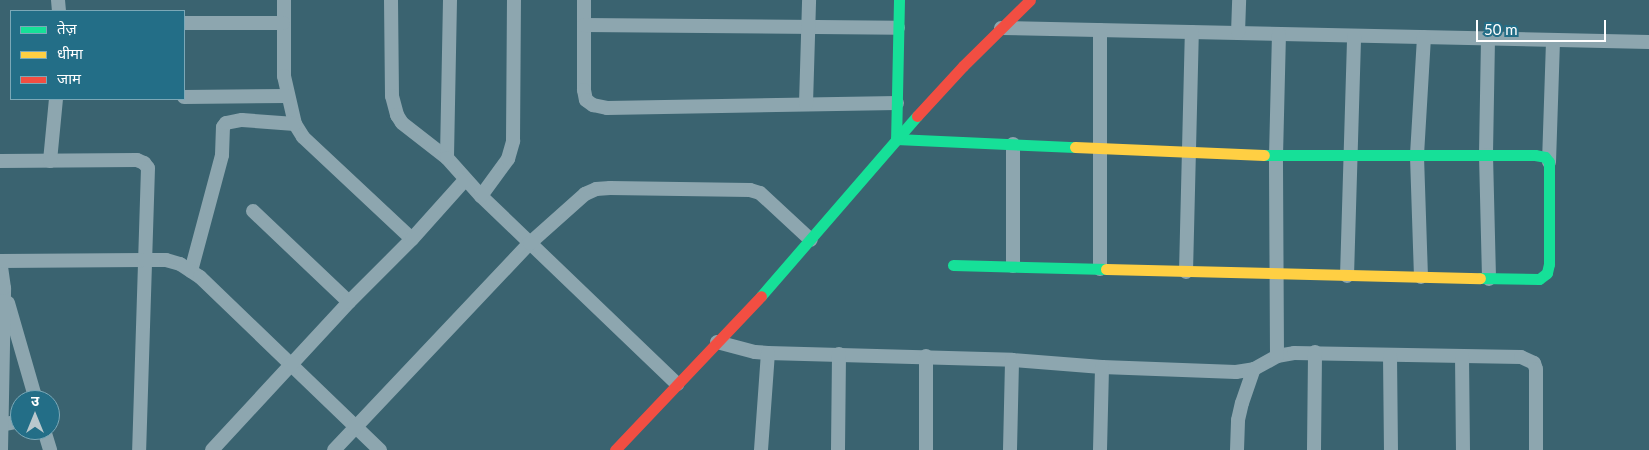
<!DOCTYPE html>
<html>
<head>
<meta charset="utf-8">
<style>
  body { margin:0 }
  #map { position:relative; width:1649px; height:450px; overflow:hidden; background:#3a6370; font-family:Lato,"Noto Sans Devanagari",sans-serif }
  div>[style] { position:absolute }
  .street>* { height:14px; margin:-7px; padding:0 7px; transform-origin:7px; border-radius:7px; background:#8da6af }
  .fast>* { height:11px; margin:-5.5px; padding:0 5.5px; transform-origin:5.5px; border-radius:5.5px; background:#16e098 }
  .slow>* { height:11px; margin:-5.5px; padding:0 5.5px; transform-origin:5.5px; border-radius:5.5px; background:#ffcf43 }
  .jam>* { height:11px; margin:-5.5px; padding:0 5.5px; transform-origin:5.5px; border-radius:5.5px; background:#f24e42 }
  span { translate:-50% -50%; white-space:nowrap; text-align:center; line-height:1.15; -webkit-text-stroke:5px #236e87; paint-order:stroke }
  .legend { position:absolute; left:10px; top:10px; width:175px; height:90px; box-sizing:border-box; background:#236e87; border:1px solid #7ba8b7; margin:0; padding:6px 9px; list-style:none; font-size:15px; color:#fff }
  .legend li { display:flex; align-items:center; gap:10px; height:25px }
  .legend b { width:25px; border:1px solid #7ba8b7 }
  .north { position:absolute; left:10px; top:390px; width:50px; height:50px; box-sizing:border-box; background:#236e87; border:1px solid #7ba8b7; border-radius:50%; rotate:0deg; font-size:14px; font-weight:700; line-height:20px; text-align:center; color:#fff }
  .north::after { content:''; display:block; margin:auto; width:18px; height:22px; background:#bac8cd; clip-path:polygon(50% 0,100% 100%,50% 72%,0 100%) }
  .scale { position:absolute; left:1476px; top:20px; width:130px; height:22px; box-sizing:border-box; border:2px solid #fff; border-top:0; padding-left:6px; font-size:15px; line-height:18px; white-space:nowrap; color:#fff; -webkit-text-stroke:4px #236e87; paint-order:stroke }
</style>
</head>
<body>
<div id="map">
  <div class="street">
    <i style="left:58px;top:0;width:11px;rotate:85deg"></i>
    <i style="left:284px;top:0;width:76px;rotate:90deg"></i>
    <i style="left:284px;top:76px;width:49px;rotate:77.1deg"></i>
    <i style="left:295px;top:124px;width:15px;rotate:58deg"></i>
    <i style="left:303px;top:137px;width:149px;rotate:43.1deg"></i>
    <i style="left:391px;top:0;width:96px;rotate:89.4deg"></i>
    <i style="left:392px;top:96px;width:20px;rotate:75deg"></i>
    <i style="left:397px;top:115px;width:9px;rotate:58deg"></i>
    <i style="left:402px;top:123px;width:57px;rotate:37.9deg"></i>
    <i style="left:450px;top:0;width:158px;rotate:91.1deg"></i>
    <i style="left:447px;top:158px;width:51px;rotate:48.2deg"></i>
    <i style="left:481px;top:196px;width:272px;rotate:43.8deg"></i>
    <i style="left:584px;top:0;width:90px;rotate:90deg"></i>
    <i style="left:584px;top:90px;width:10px;rotate:79deg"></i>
    <i style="left:586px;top:100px;width:9px;rotate:36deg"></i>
    <i style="left:593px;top:105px;width:14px;rotate:12deg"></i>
    <i style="left:607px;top:108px;width:290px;rotate:-1deg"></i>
    <i style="left:184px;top:23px;width:99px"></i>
    <i style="left:584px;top:25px;width:314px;rotate:0.5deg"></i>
    <i style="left:1001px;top:28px;width:648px;rotate:1.24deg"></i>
    <i style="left:1100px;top:30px;width:239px;rotate:90deg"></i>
    <i style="left:1238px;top:33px;width:33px;rotate:-88deg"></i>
    <i style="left:1488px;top:39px;width:116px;rotate:91deg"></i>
    <i style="left:1486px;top:155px;width:124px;rotate:88.6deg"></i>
    <i style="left:184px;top:97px;width:103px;rotate:-0.6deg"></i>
    <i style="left:806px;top:104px;width:104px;rotate:-88.3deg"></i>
    <i style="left:1013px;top:144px;width:122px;rotate:90deg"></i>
    <i style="left:0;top:161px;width:137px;rotate:-0.4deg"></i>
    <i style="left:137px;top:160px;width:8px;rotate:23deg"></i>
    <i style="left:144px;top:163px;width:6px;rotate:51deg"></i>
    <i style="left:148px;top:168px;width:282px;rotate:91.8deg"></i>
    <i style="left:50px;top:161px;width:62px;rotate:-84.5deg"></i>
    <i style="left:1549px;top:162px;width:122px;rotate:-88.1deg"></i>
    <i style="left:481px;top:196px;width:46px;rotate:-53.9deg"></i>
    <i style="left:508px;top:159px;width:19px;rotate:-74deg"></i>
    <i style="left:513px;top:141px;width:141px;rotate:-89.6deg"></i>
    <i style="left:253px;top:211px;width:132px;rotate:43.5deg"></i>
    <i style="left:191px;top:271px;width:120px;rotate:-75deg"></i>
    <i style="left:222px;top:155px;width:28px;rotate:-88deg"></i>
    <i style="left:223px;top:127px;width:5px;rotate:-53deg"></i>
    <i style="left:226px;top:123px;width:16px;rotate:-11deg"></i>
    <i style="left:242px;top:120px;width:53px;rotate:4.3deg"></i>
    <i style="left:1186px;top:272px;width:240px;rotate:-88.6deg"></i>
    <i style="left:1347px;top:276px;width:240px;rotate:-88.3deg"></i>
    <i style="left:1421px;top:277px;width:122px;rotate:-91.9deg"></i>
    <i style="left:1417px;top:155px;width:118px;rotate:-86.6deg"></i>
    <i style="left:8px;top:303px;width:101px;rotate:73.9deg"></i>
    <i style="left:717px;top:342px;width:39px;rotate:15deg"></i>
    <i style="left:755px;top:352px;width:13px;rotate:4deg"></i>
    <i style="left:768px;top:353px;width:244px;rotate:1.6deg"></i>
    <i style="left:1012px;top:360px;width:90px;rotate:4.4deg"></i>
    <i style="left:1102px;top:367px;width:134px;rotate:2.1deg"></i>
    <i style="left:1236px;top:372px;width:18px;rotate:-9deg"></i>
    <i style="left:1254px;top:369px;width:26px;rotate:-29deg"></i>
    <i style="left:1277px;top:356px;width:17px;rotate:-10deg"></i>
    <i style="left:1294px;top:353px;width:227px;rotate:1deg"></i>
    <i style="left:1521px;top:357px;width:14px;rotate:25deg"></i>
    <i style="left:1534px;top:363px;width:6px;rotate:72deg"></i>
    <i style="left:1536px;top:369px;width:81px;rotate:90deg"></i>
    <i style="left:926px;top:356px;width:94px;rotate:90deg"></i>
    <i style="left:1277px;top:356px;width:200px;rotate:-90.3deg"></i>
    <i style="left:1276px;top:156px;width:122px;rotate:-88.6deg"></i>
    <i style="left:1390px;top:356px;width:94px;rotate:89.4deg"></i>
    <i style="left:1462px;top:356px;width:94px;rotate:89.4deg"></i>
    <i style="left:1px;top:425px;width:19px;rotate:-12deg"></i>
    <i style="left:44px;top:430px;width:21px;rotate:73deg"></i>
    <i style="left:1px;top:450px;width:162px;rotate:-88.9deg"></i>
    <i style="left:4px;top:288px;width:27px;rotate:-98deg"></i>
    <i style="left:0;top:261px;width:144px;rotate:-0.4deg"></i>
    <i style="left:144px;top:260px;width:22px"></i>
    <i style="left:166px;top:260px;width:15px;rotate:16deg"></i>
    <i style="left:180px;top:264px;width:24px;rotate:33deg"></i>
    <i style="left:200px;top:277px;width:250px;rotate:43.9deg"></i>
    <i style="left:212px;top:450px;width:202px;rotate:-47.2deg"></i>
    <i style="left:349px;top:302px;width:89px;rotate:-45deg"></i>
    <i style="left:412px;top:239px;width:79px;rotate:-48.1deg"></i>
    <i style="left:334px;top:450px;width:285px;rotate:-46.6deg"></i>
    <i style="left:530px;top:243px;width:74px;rotate:-41.7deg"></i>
    <i style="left:585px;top:194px;width:12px;rotate:-24deg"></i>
    <i style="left:596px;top:189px;width:14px;rotate:-4deg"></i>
    <i style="left:610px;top:188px;width:140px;rotate:0.8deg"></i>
    <i style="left:750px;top:190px;width:10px;rotate:17deg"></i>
    <i style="left:760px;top:193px;width:69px;rotate:42.7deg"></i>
    <i style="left:761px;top:450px;width:97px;rotate:-85.9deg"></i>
    <i style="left:838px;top:450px;width:96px;rotate:-89.4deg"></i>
    <i style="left:1010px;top:450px;width:90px;rotate:-88.7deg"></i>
    <i style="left:1100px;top:450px;width:83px;rotate:-88.6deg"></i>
    <i style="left:1237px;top:450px;width:30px;rotate:-88deg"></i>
    <i style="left:1238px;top:420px;width:17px;rotate:-77deg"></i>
    <i style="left:1242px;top:403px;width:36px;rotate:-71deg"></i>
    <i style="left:1314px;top:450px;width:98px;rotate:-89.4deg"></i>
  </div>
  <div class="fast">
    <i style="left:899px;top:0;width:139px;rotate:91.2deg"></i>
    <i style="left:896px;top:139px;width:179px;rotate:2.6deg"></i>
    <i style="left:1264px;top:155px;width:271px"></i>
    <i style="left:1535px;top:155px;width:10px;rotate:11deg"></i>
    <i style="left:1545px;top:157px;width:6px;rotate:51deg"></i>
    <i style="left:1549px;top:162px;width:102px;rotate:90deg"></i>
    <i style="left:1549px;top:264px;width:9px;rotate:103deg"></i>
    <i style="left:1547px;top:273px;width:10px;rotate:143deg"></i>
    <i style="left:1539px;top:279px;width:59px;rotate:-179deg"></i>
    <i style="left:953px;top:265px;width:153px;rotate:1.5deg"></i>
    <i style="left:761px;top:296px;width:238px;rotate:-49.1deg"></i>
  </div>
  <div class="slow">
    <i style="left:1075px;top:147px;width:189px;rotate:2.4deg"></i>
    <i style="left:1106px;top:269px;width:374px;rotate:1.4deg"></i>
  </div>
  <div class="jam">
    <i style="left:917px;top:116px;width:68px;rotate:-47.4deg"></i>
    <i style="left:963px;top:66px;width:94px;rotate:-44.6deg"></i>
    <i style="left:615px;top:450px;width:212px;rotate:-46.5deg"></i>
  </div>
  <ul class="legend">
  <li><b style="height:6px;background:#16e098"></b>तेज़</li>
  <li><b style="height:6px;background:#ffcf43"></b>धीमा</li>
  <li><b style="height:6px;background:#f24e42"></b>जाम</li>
  </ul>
  <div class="north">उ</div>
  <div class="scale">50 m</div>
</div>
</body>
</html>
